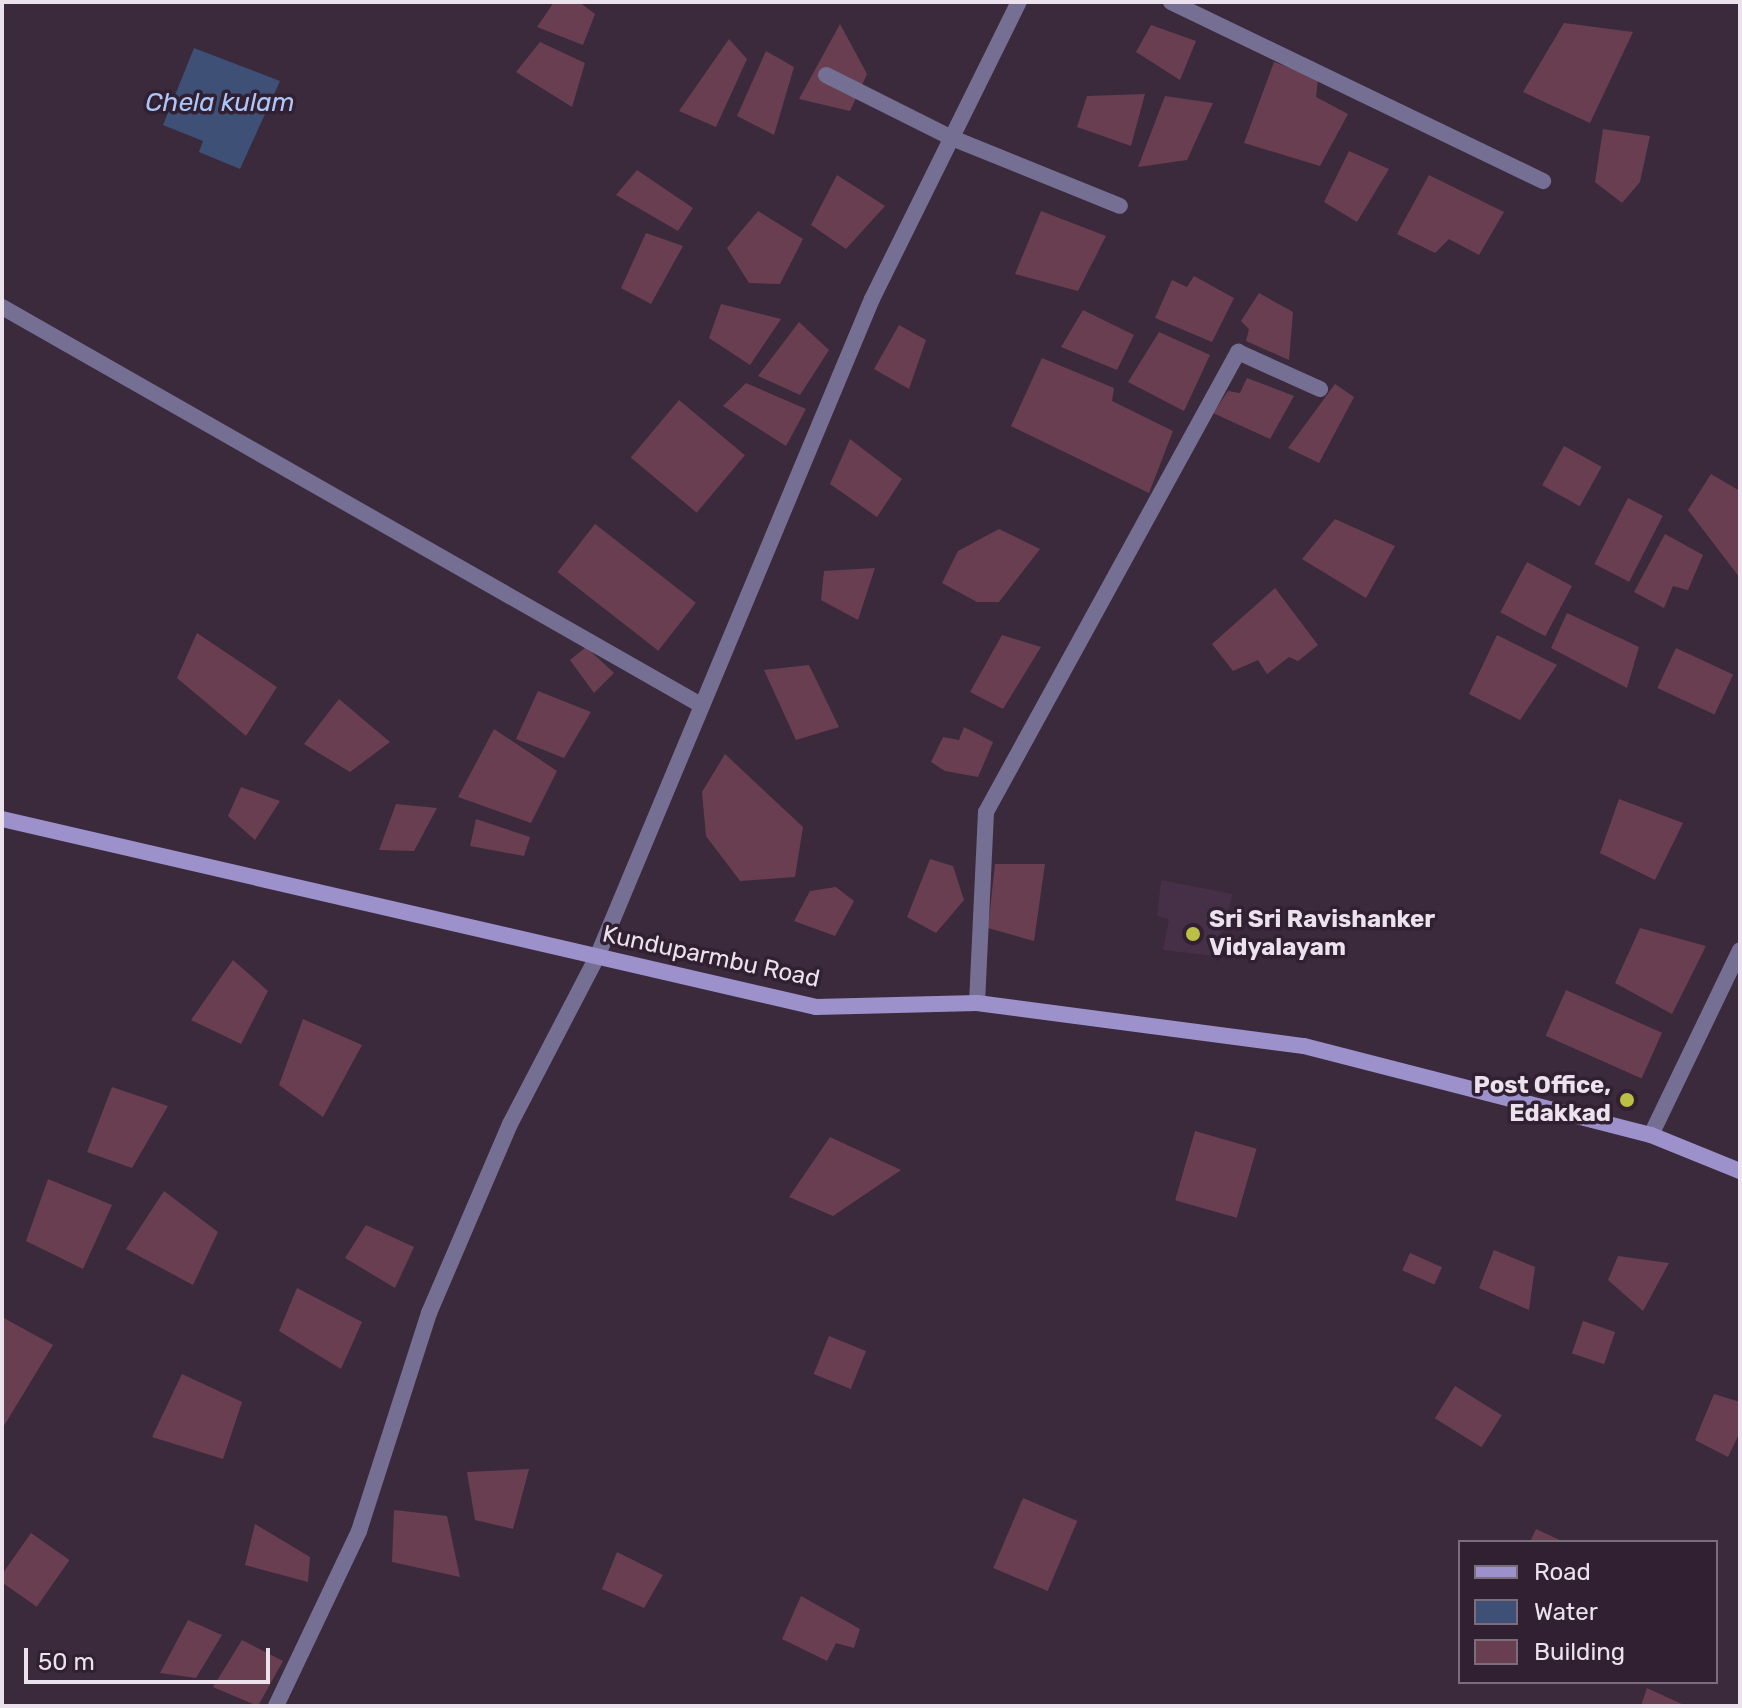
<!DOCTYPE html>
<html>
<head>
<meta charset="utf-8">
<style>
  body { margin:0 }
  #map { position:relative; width:1742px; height:1708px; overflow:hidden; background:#3a2a3c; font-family:Rubik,sans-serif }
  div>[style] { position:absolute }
  .built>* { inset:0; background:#453047 }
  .water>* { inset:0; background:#3e5076 }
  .building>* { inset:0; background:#6a3e51; transform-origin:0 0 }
  .minor>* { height:16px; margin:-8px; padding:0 8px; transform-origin:8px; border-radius:8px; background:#766f94 }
  .secondary>* { height:16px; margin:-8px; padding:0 8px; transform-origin:8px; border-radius:8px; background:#9d91cc }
  .dots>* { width:22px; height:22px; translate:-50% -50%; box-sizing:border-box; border:4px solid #302031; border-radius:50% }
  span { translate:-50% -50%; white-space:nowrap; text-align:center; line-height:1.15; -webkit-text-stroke:7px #302031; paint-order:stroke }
  .poi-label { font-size:24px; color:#ece2ed; font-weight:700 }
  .left { translate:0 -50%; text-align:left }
  .right { translate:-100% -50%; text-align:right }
  .street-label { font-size:24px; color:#ece2ed }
  .water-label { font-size:26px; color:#acc6f9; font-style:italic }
  .frame { position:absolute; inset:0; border:4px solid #ece2ed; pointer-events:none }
  .legend { position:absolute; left:1458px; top:1540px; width:260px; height:144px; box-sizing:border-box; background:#302031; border:2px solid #7b6e7c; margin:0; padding:10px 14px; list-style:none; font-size:24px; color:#ece2ed }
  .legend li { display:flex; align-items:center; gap:16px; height:40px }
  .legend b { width:40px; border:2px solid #7b6e7c }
  .scale { position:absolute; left:24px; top:1648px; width:246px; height:36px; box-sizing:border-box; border:4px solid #ece2ed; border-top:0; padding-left:10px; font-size:24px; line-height:28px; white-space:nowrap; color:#ece2ed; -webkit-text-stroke:6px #302031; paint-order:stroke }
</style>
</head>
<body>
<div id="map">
  <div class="built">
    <i style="clip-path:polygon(1161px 880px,1233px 894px,1214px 956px,1163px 950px,1169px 919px,1157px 916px)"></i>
  </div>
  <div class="water">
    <i style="clip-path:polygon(194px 48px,280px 81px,240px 169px,199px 152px,203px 141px,163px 125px)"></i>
  </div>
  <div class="building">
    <i style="clip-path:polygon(554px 2px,579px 2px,595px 14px,583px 45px,537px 27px)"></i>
    <i style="clip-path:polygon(1564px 23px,1633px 32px,1590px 123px,1523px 92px)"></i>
    <i style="clip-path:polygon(840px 24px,867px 74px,850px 111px,799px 99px)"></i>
    <i style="clip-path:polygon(1151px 25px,1196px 41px,1180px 80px,1136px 52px)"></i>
    <i style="clip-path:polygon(729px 39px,747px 59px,716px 127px,679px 111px)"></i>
    <i style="clip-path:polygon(540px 42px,585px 63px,572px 107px,516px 72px)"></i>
    <i style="clip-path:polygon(766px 51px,794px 67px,774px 135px,737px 116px)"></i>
    <i style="clip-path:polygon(1274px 62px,1318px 78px,1316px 97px,1348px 114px,1320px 166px,1244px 143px)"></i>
    <i style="clip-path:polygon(1145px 94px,1131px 146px,1077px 127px,1087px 96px)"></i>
    <i style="clip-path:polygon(1165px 96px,1213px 103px,1187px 160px,1138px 167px)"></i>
    <i style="clip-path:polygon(1603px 129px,1650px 136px,1640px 182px,1622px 203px,1595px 182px)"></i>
    <i style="clip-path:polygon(1349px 151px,1389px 169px,1357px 222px,1324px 202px)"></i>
    <i style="clip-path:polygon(637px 170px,693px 208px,678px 231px,616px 195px)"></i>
    <i style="clip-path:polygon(837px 175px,885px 206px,846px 249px,811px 225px)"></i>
    <i style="clip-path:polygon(1429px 175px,1504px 212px,1479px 255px,1449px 239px,1435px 253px,1397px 234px)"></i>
    <i style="clip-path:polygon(758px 211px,803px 239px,780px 284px,749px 283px,727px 248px)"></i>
    <i style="clip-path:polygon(1041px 211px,1106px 236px,1078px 291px,1015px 274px)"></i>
    <i style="clip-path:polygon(646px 233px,683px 246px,651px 304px,621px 288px)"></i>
    <i style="clip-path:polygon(1194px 276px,1234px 298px,1212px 342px,1155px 318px,1172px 280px,1187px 287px)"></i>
    <i style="clip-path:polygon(1259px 293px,1293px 312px,1289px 360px,1246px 341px,1249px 329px,1241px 321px)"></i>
    <i style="clip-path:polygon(721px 304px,781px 319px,750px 365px,709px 338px)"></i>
    <i style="clip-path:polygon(1083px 310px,1134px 335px,1117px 370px,1061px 347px)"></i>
    <i style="clip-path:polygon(799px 322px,829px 350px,800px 395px,758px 376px)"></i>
    <i style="clip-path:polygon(899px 325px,926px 340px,909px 389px,874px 369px)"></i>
    <i style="clip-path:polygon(1159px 332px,1210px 355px,1184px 411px,1128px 382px)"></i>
    <i style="clip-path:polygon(1042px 358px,1114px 388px,1112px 401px,1173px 431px,1149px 493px,1011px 426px)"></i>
    <i style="clip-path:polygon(1247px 378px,1294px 396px,1270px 439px,1213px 413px,1228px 391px,1240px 393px)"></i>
    <i style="clip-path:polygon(746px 383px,806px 409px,786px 446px,723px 406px)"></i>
    <i style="clip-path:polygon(1335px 384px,1354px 397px,1319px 463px,1288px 448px)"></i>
    <i style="left:679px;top:400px;width:86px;height:75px;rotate:40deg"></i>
    <i style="clip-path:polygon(850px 439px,902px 479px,877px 517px,830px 484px)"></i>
    <i style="left:1564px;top:446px;width:43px;height:45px;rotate:29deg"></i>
    <i style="clip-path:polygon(1711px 474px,1740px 491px,1740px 578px,1688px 510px)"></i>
    <i style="left:1628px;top:498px;width:39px;height:74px;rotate:27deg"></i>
    <i style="clip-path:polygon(1335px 519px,1395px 546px,1366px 598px,1302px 559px)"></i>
    <i style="left:595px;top:524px;width:128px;height:61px;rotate:38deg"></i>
    <i style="clip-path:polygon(999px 529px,1040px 549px,999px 602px,977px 602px,942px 583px,958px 551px)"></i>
    <i style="clip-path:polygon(1665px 534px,1703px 555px,1688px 590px,1673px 586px,1664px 608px,1634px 592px)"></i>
    <i style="left:1527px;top:562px;width:51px;height:57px;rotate:28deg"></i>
    <i style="clip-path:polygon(875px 568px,858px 620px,821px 600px,824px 571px)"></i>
    <i style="clip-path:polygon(1275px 588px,1318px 645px,1298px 661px,1289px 657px,1267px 674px,1258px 660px,1233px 671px,1212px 644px)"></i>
    <i style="clip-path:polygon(1567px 613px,1639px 647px,1627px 688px,1551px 648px)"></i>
    <i style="clip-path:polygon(197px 633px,277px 687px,246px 736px,177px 678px)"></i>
    <i style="clip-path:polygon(1002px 635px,1041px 647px,1003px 709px,970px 692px)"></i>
    <i style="clip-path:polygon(1497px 635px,1557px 665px,1520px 720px,1469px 694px)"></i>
    <i style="clip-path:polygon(586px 647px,614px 673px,594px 693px,570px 660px)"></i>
    <i style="left:1676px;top:648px;width:63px;height:44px;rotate:25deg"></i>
    <i style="clip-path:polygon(809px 665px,839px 727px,796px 740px,764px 670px)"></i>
    <i style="clip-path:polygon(538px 691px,591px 712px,564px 758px,516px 739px)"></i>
    <i style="clip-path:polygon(339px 699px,390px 742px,350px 772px,304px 744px)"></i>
    <i style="clip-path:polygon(964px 727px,993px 742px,978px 777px,945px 771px,931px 762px,943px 737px,959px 740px)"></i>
    <i style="clip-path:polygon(494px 729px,557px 771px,531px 823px,458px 797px)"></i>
    <i style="clip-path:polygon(725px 754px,803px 827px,795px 877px,740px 881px,706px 836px,702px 792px)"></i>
    <i style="clip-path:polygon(241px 787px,280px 801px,255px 840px,228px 816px)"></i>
    <i style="clip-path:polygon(1619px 799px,1683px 823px,1655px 880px,1600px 853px)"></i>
    <i style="clip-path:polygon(396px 804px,437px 808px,414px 851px,379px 850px)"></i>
    <i style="clip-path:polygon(476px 819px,530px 837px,524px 856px,470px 846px)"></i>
    <i style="clip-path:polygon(930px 859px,953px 866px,964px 900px,936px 933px,907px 917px)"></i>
    <i style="clip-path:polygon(995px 864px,1045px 864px,1034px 941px,988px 928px)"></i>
    <i style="clip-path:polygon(836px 887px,854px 901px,835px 936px,794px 921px,810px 891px)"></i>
    <i style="clip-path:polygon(1640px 928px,1706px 946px,1672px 1014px,1615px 983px)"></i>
    <i style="clip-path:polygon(233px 960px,268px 991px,241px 1044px,191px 1020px)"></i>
    <i style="left:1566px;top:990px;width:105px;height:50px;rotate:24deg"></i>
    <i style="clip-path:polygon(303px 1019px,362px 1045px,323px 1117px,279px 1085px)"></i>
    <i style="clip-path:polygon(112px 1087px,168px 1106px,132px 1168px,87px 1152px)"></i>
    <i style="left:1195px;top:1131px;width:64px;height:72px;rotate:16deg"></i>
    <i style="clip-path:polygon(830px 1137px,901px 1170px,833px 1216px,789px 1197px)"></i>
    <i style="clip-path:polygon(48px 1179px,112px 1205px,83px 1269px,26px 1241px)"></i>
    <i style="clip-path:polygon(164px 1191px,218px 1232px,193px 1285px,126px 1249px)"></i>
    <i style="clip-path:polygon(366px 1225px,414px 1247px,395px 1288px,345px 1258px)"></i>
    <i style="clip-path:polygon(1494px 1250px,1535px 1267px,1529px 1310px,1479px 1288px)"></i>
    <i style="left:1410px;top:1253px;width:35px;height:19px;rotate:24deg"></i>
    <i style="clip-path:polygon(1618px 1256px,1669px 1263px,1643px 1311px,1608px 1280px)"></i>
    <i style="clip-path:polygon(297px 1288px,362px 1322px,341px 1369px,279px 1331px)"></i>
    <i style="clip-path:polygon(2px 1317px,53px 1345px,2px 1429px)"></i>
    <i style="left:1583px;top:1321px;width:34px;height:34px;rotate:19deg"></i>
    <i style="left:829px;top:1336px;width:40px;height:41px;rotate:22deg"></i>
    <i style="clip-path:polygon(182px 1374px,242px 1402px,223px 1459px,152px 1437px)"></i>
    <i style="left:1455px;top:1386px;width:55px;height:38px;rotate:32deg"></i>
    <i style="clip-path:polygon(1714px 1394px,1740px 1402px,1740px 1432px,1728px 1457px,1695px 1440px)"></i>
    <i style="clip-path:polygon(529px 1469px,513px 1529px,475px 1520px,467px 1472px)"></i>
    <i style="left:1023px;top:1498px;width:59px;height:76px;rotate:23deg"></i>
    <i style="clip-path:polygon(394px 1510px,447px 1516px,460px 1577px,392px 1562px)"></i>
    <i style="clip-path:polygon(255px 1524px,310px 1557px,308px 1582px,245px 1565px)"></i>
    <i style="clip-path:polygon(1536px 1529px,1564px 1542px,1530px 1542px)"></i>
    <i style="left:31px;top:1533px;width:47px;height:57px;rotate:35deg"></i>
    <i style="clip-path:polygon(617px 1552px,663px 1575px,644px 1608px,602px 1589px)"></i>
    <i style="clip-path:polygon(801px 1596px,860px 1629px,854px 1648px,836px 1643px,827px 1661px,782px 1639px)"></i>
    <i style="clip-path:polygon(188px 1620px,222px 1635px,196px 1678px,160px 1673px)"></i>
    <i style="clip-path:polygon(242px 1640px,283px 1661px,258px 1706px,213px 1687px)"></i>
    <i style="clip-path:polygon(1647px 1688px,1686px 1706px,1641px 1706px)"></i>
  </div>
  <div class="minor">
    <i style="left:1171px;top:2px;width:413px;rotate:25.7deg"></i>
    <i style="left:826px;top:75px;width:141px;rotate:26.6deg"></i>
    <i style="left:952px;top:138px;width:181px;rotate:22deg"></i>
    <i style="left:2px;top:307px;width:804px;rotate:29.66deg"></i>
    <i style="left:977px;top:1003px;width:191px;rotate:-87.3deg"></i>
    <i style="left:986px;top:812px;width:525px;rotate:-61.28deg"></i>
    <i style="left:1238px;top:352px;width:90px;rotate:24.3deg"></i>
    <i style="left:1651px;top:1135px;width:205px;rotate:-64.3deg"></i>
    <i style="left:276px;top:1706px;width:194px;rotate:-64.6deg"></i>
    <i style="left:359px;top:1531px;width:229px;rotate:-72.2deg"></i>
    <i style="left:429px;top:1313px;width:206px;rotate:-66.8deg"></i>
    <i style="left:510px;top:1124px;width:188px;rotate:-62.5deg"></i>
    <i style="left:597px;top:957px;width:713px;rotate:-67.32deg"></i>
    <i style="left:872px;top:299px;width:331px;rotate:-63.7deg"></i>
  </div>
  <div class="secondary">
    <i style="left:2px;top:819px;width:835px;rotate:13deg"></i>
    <i style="left:816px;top:1007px;width:161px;rotate:-1.4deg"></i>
    <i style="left:977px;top:1003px;width:330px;rotate:7.5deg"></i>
    <i style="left:1304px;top:1046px;width:358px;rotate:14.4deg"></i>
    <i style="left:1651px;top:1135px;width:96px;rotate:22deg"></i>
  </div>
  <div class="dots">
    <i style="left:1193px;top:934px;background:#bbc044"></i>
    <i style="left:1627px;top:1100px;background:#bbc044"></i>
  </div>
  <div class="poi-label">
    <span class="left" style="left:1209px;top:934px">Sri Sri Ravishanker<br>Vidyalayam</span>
    <span class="right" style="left:1611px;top:1100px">Post Office,<br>Edakkad</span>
  </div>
  <div class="street-label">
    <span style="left:711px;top:957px;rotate:12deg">Kunduparmbu Road</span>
  </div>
  <div class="water-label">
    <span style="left:220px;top:103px">Chela kulam</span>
  </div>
  <div class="frame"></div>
  <ul class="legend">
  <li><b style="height:10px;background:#9d91cc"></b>Road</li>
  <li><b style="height:22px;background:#3e5076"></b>Water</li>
  <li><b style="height:22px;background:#6a3e51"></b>Building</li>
  </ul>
  <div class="scale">50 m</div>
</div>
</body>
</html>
